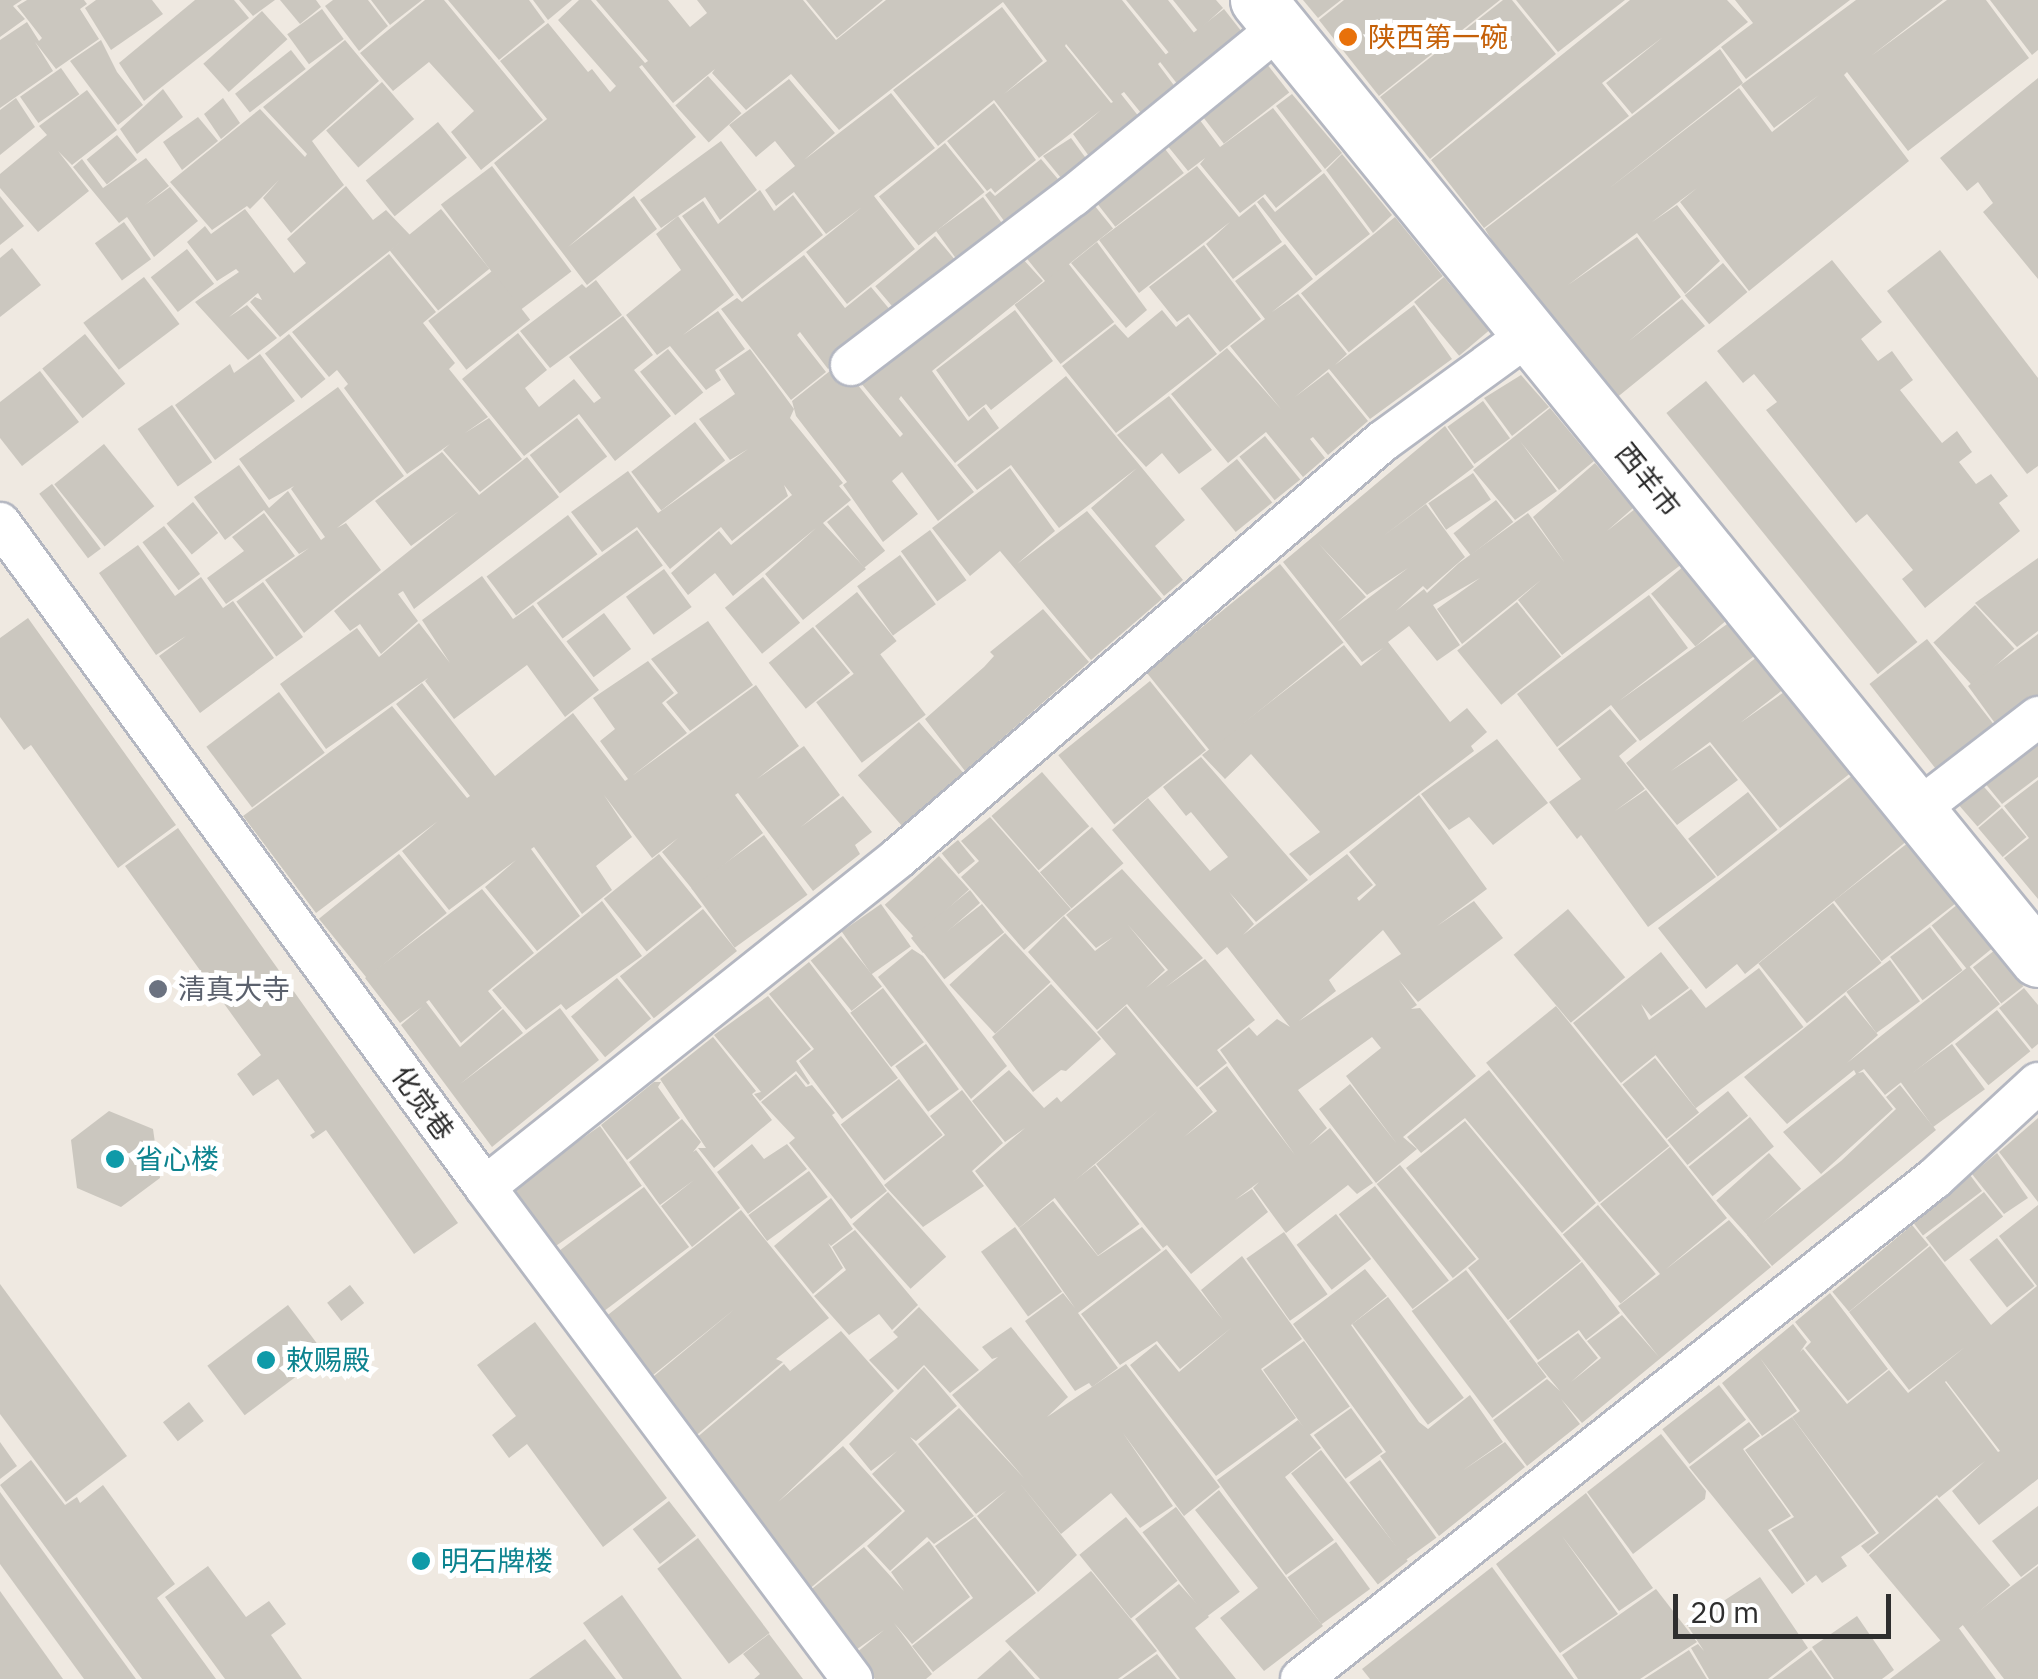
<!DOCTYPE html>
<html>
<head>
<meta charset="utf-8">
<style>
  body { margin:0 }
  #map { position:relative; width:2038px; height:1679px; overflow:hidden; background:#efe9e1; font-family:"IBM Plex Sans","Noto Sans SC",sans-serif }
  div>[style] { position:absolute }
  .building>* { inset:0; background:#cbc7bf; transform-origin:0 0 }
  .roads { filter:drop-shadow(2px 0 #b4b7c1) drop-shadow(-2px 0 #b4b7c1) drop-shadow(0 2px #b4b7c1) drop-shadow(0 -2px #b4b7c1) }
  .lane>* { height:40px; margin:-20px; padding:0 20px; transform-origin:20px; border-radius:20px; background:#fff }
  .street>* { height:55px; margin:-27.5px; padding:0 27.5px; transform-origin:27.5px; border-radius:27.5px; background:#fff }
  .dots>* { width:28px; height:28px; translate:-50% -50%; box-sizing:border-box; border:5px solid #fff; border-radius:50% }
  span { translate:-50% -50%; white-space:nowrap; text-align:center; line-height:1.15; -webkit-text-stroke:10px #fff; paint-order:stroke }
  .food-label { font-size:28px; color:#c56008 }
  .left { translate:0 -50%; text-align:left }
  .street-label { font-size:28px; color:#2e2e2e }
  .worship-label { font-size:28px; color:#5b616d }
  .culture-label { font-size:28px; color:#0d838f }
  .scale { position:absolute; left:1673px; top:1594px; width:218px; height:45px; box-sizing:border-box; border:5px solid #2e2e2e; border-top:0; padding-left:12px; font-size:30px; line-height:35px; white-space:nowrap; color:#2e2e2e; -webkit-text-stroke:8px #fff; paint-order:stroke }
</style>
</head>
<body>
<div id="map">
  <div class="building">
    <i style="clip-path:polygon(0 0,22px 0,13px 6px,25px 19px,0 37px)"></i>
    <i style="clip-path:polygon(27px 0,84px 0,87px 4px,80px 9px,99px 39px,56px 69px,35px 42px,53px 71px,0 108px,0 40px,27px 22px,39px 41px,42px 38px,17px 6px)"></i>
    <i style="clip-path:polygon(96px 0,152px 0,163px 14px,111px 50px,85px 8px)"></i>
    <i style="clip-path:polygon(195px 0,234px 0,249px 18px,144px 101px,119px 63px)"></i>
    <i style="clip-path:polygon(239px 0,275px 0,253px 16px)"></i>
    <i style="clip-path:polygon(280px 0,316px 0,321px 7px,300px 24px)"></i>
    <i style="clip-path:polygon(333px 0,368px 0,388px 26px,359px 51px,325px 6px)"></i>
    <i style="clip-path:polygon(371px 0,422px 0,390px 25px)"></i>
    <i style="clip-path:polygon(425px 0,444px 0,543px 120px,481px 170px,451px 132px,474px 111px,429px 62px,393px 91px,360px 53px)"></i>
    <i style="clip-path:polygon(448px 0,529px 0,545px 22px,499px 60px)"></i>
    <i style="clip-path:polygon(533px 0,572px 0,548px 20px)"></i>
    <i style="clip-path:polygon(evenodd,579px 0,591px 0,645px 63px,648px 61px,596px 0,668px 0,690px 27px,707px 13px,697px 0,803px 0,836px 40px,886px 0,1122px 0,1167px 56px,1158px 64px,1220px 147px,1273px 108px,1322px 171px,1276px 208px,1265px 194px,1240px 213px,1200px 164px,1205px 158px,1188px 171px,1124px 92px,1121px 94px,1147px 127px,1099px 170px,1073px 134px,1101px 110px,1039px 158px,994px 100px,938px 146px,893px 90px,1002px 7px,1043px 61px,1004px 94px,1047px 61px,1003px 2px,839px 130px,791px 74px,746px 110px,712px 73px,715px 69px,673px 103px,642px 65px,639px 67px,696px 137px,568px 247px,634px 196px,657px 229px,587px 285px,494px 163px,547px 119px,500px 61px,548px 23px,588px 72px,592px 69px,610px 92px,616px 86px,558px 20px,579px 0,1066px 44px,1113px 102px,1111px 103px,1065px 46px,1066px 44px)"></i>
    <i style="clip-path:polygon(806px 0,883px 0,837px 38px)"></i>
    <i style="clip-path:polygon(1126px 0,1168px 0,1195px 34px,1170px 54px)"></i>
    <i style="clip-path:polygon(1173px 0,1216px 0,1223px 8px,1198px 31px)"></i>
    <i style="clip-path:polygon(1303px 0,1341px 0,1318px 18px)"></i>
    <i style="clip-path:polygon(1344px 0,1500px 0,1379px 96px,1319px 20px)"></i>
    <i style="clip-path:polygon(1503px 0,1512px 0,1556px 54px,1430px 159px,1380px 97px)"></i>
    <i style="clip-path:polygon(1516px 0,1625px 0,1558px 52px)"></i>
    <i style="clip-path:polygon(1630px 0,1727px 0,1748px 22px,1632px 114px,1606px 83px,1663px 37px,1602px 83px,1629px 116px,1484px 228px,1431px 160px)"></i>
    <i style="clip-path:polygon(1735px 0,1850px 0,1746px 79px,1721px 47px,1753px 23px)"></i>
    <i style="clip-path:polygon(1856px 0,1943px 0,1871px 56px,1947px 0,1986px 0,2029px 58px,1908px 151px,1847px 72px,1844px 75px,1909px 161px,1749px 291px,1680px 202px,1697px 188px,1652px 222px,1677px 205px,1720px 261px,1685px 294px,1637px 233px,1568px 285px,1637px 237px,1681px 297px,1629px 341px,1682px 299px,1705px 326px,1615px 399px,1508px 267px,1485px 229px,1720px 49px,1743px 83px,1607px 190px,1739px 88px,1772px 132px,1819px 95px,1774px 128px,1741px 85px)"></i>
    <i style="clip-path:polygon(1990px 0,2038px 0,2038px 50px,2032px 55px)"></i>
    <i style="left:322px;top:9px;width:37px;height:43px;rotate:54deg"></i>
    <i style="left:1224px;top:9px;width:106px;height:83px;rotate:52deg"></i>
    <i style="left:262px;top:11px;width:38px;height:79px;rotate:48deg"></i>
    <i style="clip-path:polygon(101px 40px,117px 72px,143px 105px,118px 125px,70px 61px)"></i>
    <i style="clip-path:polygon(345px 40px,379px 81px,312px 141px,344px 185px,291px 233px,263px 198px,279px 180px,250px 209px,247px 206px,212px 230px,170px 182px,260px 109px,305px 157px,307px 154px,263px 107px)"></i>
    <i style="left:291px;top:50px;width:24px;height:71px;rotate:52deg"></i>
    <i style="left:61px;top:68px;width:32px;height:50px;rotate:55deg"></i>
    <i style="left:708px;top:76px;width:50px;height:44px;rotate:48deg"></i>
    <i style="clip-path:polygon(2038px 78px,2038px 279px,1983px 212px,1993px 203px,1978px 182px,1967px 191px,1940px 158px)"></i>
    <i style="clip-path:polygon(789px 79px,835px 133px,804px 160px,891px 93px,935px 148px,874px 196px,915px 249px,847px 304px,806px 252px,862px 207px,826px 234px,794px 192px,776px 206px,765px 190px,795px 166px,775px 141px,756px 157px,729px 125px)"></i>
    <i style="left:382px;top:82px;width:49px;height:74px;rotate:49deg"></i>
    <i style="clip-path:polygon(163px 89px,183px 117px,137px 154px,120px 129px)"></i>
    <i style="clip-path:polygon(87px 90px,117px 130px,72px 165px,58px 151px,89px 191px,38px 232px,0 188px,0 174px,47px 135px,39px 126px)"></i>
    <i style="clip-path:polygon(1292px 94px,1342px 153px,1325px 169px,1276px 106px)"></i>
    <i style="clip-path:polygon(16px 98px,35px 127px,0 155px,0 110px)"></i>
    <i style="clip-path:polygon(223px 98px,240px 123px,221px 139px,204px 114px)"></i>
    <i style="clip-path:polygon(994px 103px,1036px 160px,995px 193px,991px 188px,987px 191px,947px 141px)"></i>
    <i style="clip-path:polygon(198px 117px,218px 141px,182px 170px,163px 142px)"></i>
    <i style="left:438px;top:122px;width:46px;height:93px;rotate:51deg"></i>
    <i style="left:117px;top:135px;width:32px;height:39px;rotate:51deg"></i>
    <i style="clip-path:polygon(1071px 138px,1096px 172px,1070px 189px,1043px 156px)"></i>
    <i style="left:1158px;top:140px;width:42px;height:87px;rotate:52deg"></i>
    <i style="clip-path:polygon(721px 141px,757px 190px,720px 220px,705px 197px,661px 228px,640px 200px)"></i>
    <i style="left:945px;top:143px;width:63px;height:85px;rotate:51deg"></i>
    <i style="clip-path:polygon(1342px 154px,1392px 215px,1373px 233px,1326px 170px)"></i>
    <i style="clip-path:polygon(146px 158px,169px 186px,145px 205px,170px 187px,198px 221px,154px 257px,127px 217px,119px 223px,73px 167px,82px 159px,103px 188px)"></i>
    <i style="clip-path:polygon(1041px 159px,1068px 191px,1013px 233px,985px 195px,990px 191px,995px 196px)"></i>
    <i style="left:492px;top:166px;width:132px;height:64px;rotate:53deg"></i>
    <i style="clip-path:polygon(1197px 166px,1239px 217px,1255px 204px,1282px 242px,1233px 279px,1206px 244px,1230px 222px,1139px 293px,1099px 240px)"></i>
    <i style="clip-path:polygon(1324px 173px,1370px 234px,1316px 276px,1257px 202px,1263px 197px,1275px 212px)"></i>
    <i style="clip-path:polygon(346px 186px,373px 220px,386px 210px,410px 235px,280px 337px,250px 302px,255px 297px,262px 300px,258px 293px,229px 317px,247px 305px,277px 338px,248px 360px,195px 302px,239px 272px,236px 269px,217px 281px,187px 242px,205px 226px,211px 234px,245px 209px,294px 273px,306px 263px,287px 239px)"></i>
    <i style="clip-path:polygon(760px 190px,774px 211px,793px 195px,823px 235px,742px 299px,682px 216px,703px 201px,718px 224px)"></i>
    <i style="left:1086px;top:195px;width:43px;height:86px;rotate:51deg"></i>
    <i style="clip-path:polygon(0 196px,24px 226px,0 245px)"></i>
    <i style="left:983px;top:197px;width:41px;height:58px;rotate:54deg"></i>
    <i style="left:441px;top:209px;width:77px;height:66px;rotate:51deg"></i>
    <i style="clip-path:polygon(678px 216px,734px 295px,683px 335px,718px 311px,745px 349px,715px 370px,721px 380px,706px 390px,670px 346px,657px 355px,626px 315px,681px 270px,656px 234px)"></i>
    <i style="left:1395px;top:217px;width:76px;height:121px;rotate:51deg"></i>
    <i style="left:124px;top:222px;width:46px;height:36px;rotate:54deg"></i>
    <i style="left:935px;top:236px;width:40px;height:78px;rotate:50deg"></i>
    <i style="clip-path:polygon(1097px 242px,1147px 310px,1126px 328px,1071px 263px)"></i>
    <i style="clip-path:polygon(1285px 244px,1313px 279px,1272px 312px,1298px 294px,1347px 354px,1335px 365px,1414px 305px,1452px 359px,1370px 419px,1329px 369px,1295px 397px,1328px 372px,1368px 421px,1328px 455px,1313px 437px,1310px 439px,1325px 458px,1303px 477px,1266px 432px,1228px 463px,1171px 394px,1227px 348px,1281px 409px,1230px 346px,1265px 319px,1235px 281px)"></i>
    <i style="clip-path:polygon(1204px 245px,1261px 319px,1220px 352px,1189px 314px,1177px 322px,1149px 287px)"></i>
    <i style="clip-path:polygon(1011px 246px,1043px 281px,932px 371px,968px 421px,984px 407px,999px 428px,955px 463px,901px 396px,899px 399px,974px 492px,938px 521px,902px 472px,892px 481px,918px 514px,883px 542px,843px 485px,847px 482px,796px 416px,792px 401px,840px 363px,900px 437px,903px 434px,851px 371px)"></i>
    <i style="clip-path:polygon(12px 248px,41px 285px,0 317px,0 258px)"></i>
    <i style="left:187px;top:249px;width:44px;height:46px;rotate:52deg"></i>
    <i style="clip-path:polygon(1940px 250px,2038px 378px,2038px 466px,2027px 474px,1887px 291px)"></i>
    <i style="clip-path:polygon(389px 254px,436px 312px,423px 323px,455px 363px,449px 369px,488px 417px,465px 433px,489px 418px,522px 459px,480px 492px,443px 450px,450px 444px,407px 474px,344px 388px,348px 384px,337px 370px,329px 377px,292px 332px)"></i>
    <i style="clip-path:polygon(804px 255px,845px 308px,871px 287px,896px 317px,828px 369px,800px 332px,797px 335px,826px 372px,791px 400px,721px 309px,737px 298px,742px 302px)"></i>
    <i style="clip-path:polygon(1832px 260px,1882px 322px,1861px 339px,1878px 361px,1892px 351px,1913px 380px,1900px 390px,1942px 443px,1957px 431px,1972px 452px,1959px 462px,1976px 484px,1991px 474px,2008px 496px,1999px 503px,2020px 531px,1925px 608px,1902px 579px,1913px 570px,1867px 514px,1856px 523px,1766px 410px,1777px 402px,1754px 374px,1743px 383px,1717px 351px)"></i>
    <i style="left:1068px;top:263px;width:75px;height:68px;rotate:52deg"></i>
    <i style="left:1723px;top:263px;width:38px;height:50px;rotate:50deg"></i>
    <i style="left:492px;top:271px;width:62px;height:81px;rotate:52deg"></i>
    <i style="left:144px;top:277px;width:59px;height:76px;rotate:53deg"></i>
    <i style="left:1444px;top:277px;width:70px;height:39px;rotate:50deg"></i>
    <i style="clip-path:polygon(596px 280px,622px 315px,550px 368px,520px 331px,582px 284px,586px 288px)"></i>
    <i style="clip-path:polygon(1015px 310px,1053px 361px,991px 410px,986px 404px,969px 417px,936px 370px)"></i>
    <i style="clip-path:polygon(1162px 310px,1176px 327px,1188px 317px,1217px 354px,1116px 433px,1062px 366px,1115px 324px,1128px 338px)"></i>
    <i style="clip-path:polygon(623px 316px,653px 355px,634px 370px,671px 416px,615px 461px,579px 414px,524px 456px,462px 379px,518px 333px,547px 370px,525px 388px,539px 407px,574px 379px,594px 403px,601px 398px,569px 357px)"></i>
    <i style="left:85px;top:334px;width:64px;height:55px;rotate:51deg"></i>
    <i style="left:289px;top:334px;width:58px;height:31px;rotate:51deg"></i>
    <i style="left:668px;top:349px;width:56px;height:36px;rotate:51deg"></i>
    <i style="clip-path:polygon(750px 349px,794px 409px,790px 418px,843px 483px,839px 486px,851px 500px,823px 523px,866px 569px,803px 620px,765px 574px,816px 528px,733px 596px,715px 573px,688px 595px,671px 573px,719px 531px,731px 545px,792px 495px,784px 485px,788px 496px,732px 541px,721px 527px,670px 569px,637px 527px,602px 552px,571px 512px,628px 471px,658px 513px,748px 449px,730px 460px,699px 419px,735px 394px,719px 370px)"></i>
    <i style="clip-path:polygon(260px 354px,295px 401px,215px 460px,175px 405px,230px 364px,234px 373px)"></i>
    <i style="clip-path:polygon(40px 371px,79px 422px,22px 466px,0 438px,0 402px)"></i>
    <i style="clip-path:polygon(1521px 375px,1549px 407px,1512px 436px,1484px 398px)"></i>
    <i style="clip-path:polygon(1066px 376px,1185px 520px,1155px 546px,1183px 580px,1164px 596px,1091px 508px,1137px 468px,1059px 528px,1011px 465px,977px 490px,957px 465px)"></i>
    <i style="left:1706px;top:381px;width:336px;height:51px;rotate:51deg"></i>
    <i style="clip-path:polygon(338px 387px,404px 476px,337px 528px,346px 523px,381px 570px,304px 633px,265px 580px,309px 548px,299px 554px,264px 510px,225px 540px,194px 497px,239px 465px,269px 508px,288px 491px,321px 540px,325px 537px,291px 489px,294px 486px,269px 500px,239px 459px)"></i>
    <i style="clip-path:polygon(1169px 396px,1212px 450px,1179px 474px,1162px 453px,1146px 467px,1117px 435px)"></i>
    <i style="left:1483px;top:401px;width:46px;height:44px;rotate:54deg"></i>
    <i style="left:172px;top:405px;width:70px;height:42px;rotate:55deg"></i>
    <i style="clip-path:polygon(1550px 408px,1594px 461px,1559px 490px,1520px 441px,1557px 491px,1515px 520px,1473px 470px)"></i>
    <i style="left:577px;top:418px;width:49px;height:60px;rotate:52deg"></i>
    <i style="left:695px;top:422px;width:49px;height:81px;rotate:52deg"></i>
    <i style="clip-path:polygon(evenodd,1445px 426px,1474px 467px,1382px 537px,1426px 504px,1465px 557px,1427px 590px,1423px 586px,1396px 611px,1424px 589px,1427px 593px,1459px 563px,1528px 513px,1565px 563px,1533px 517px,1595px 463px,1633px 508px,1607px 531px,1635px 509px,1682px 564px,1562px 655px,1518px 600px,1541px 580px,1462px 644px,1437px 609px,1480px 578px,1433px 605px,1460px 645px,1437px 661px,1409px 626px,1388px 642px,1450px 722px,1467px 708px,1487px 732px,1471px 746px,1474px 751px,1310px 876px,1289px 854px,1320px 832px,1251px 754px,1225px 779px,1202px 755px,1344px 645px,1361px 666px,1383px 648px,1362px 662px,1283px 562px,1445px 426px,1319px 544px,1367px 595px,1408px 568px,1337px 622px,1366px 597px,1319px 544px)"></i>
    <i style="left:1265px;top:436px;width:56px;height:33px;rotate:51deg"></i>
    <i style="left:104px;top:444px;width:80px;height:64px;rotate:51deg"></i>
    <i style="clip-path:polygon(442px 452px,479px 495px,527px 457px,559px 497px,414px 609px,403px 591px,398px 594px,418px 621px,381px 654px,360px 624px,350px 631px,334px 611px,459px 511px,411px 546px,375px 501px)"></i>
    <i style="left:1237px;top:459px;width:56px;height:47px;rotate:51deg"></i>
    <i style="clip-path:polygon(1010px 468px,1055px 531px,1017px 564px,1087px 511px,1162px 599px,1091px 660px,1000px 551px,970px 576px,932px 528px)"></i>
    <i style="left:1473px;top:473px;width:32px;height:54px;rotate:56deg"></i>
    <i style="left:52px;top:484px;width:81px;height:16px;rotate:53deg"></i>
    <i style="left:1496px;top:500px;width:28px;height:54px;rotate:52deg"></i>
    <i style="left:193px;top:502px;width:40px;height:34px;rotate:51deg"></i>
    <i style="left:848px;top:505px;width:59px;height:27px;rotate:51deg"></i>
    <i style="clip-path:polygon(264px 513px,295px 556px,226px 604px,207px 578px,244px 551px,232px 537px)"></i>
    <i style="left:568px;top:515px;width:49px;height:102px;rotate:53deg"></i>
    <i style="left:164px;top:526px;width:60px;height:27px;rotate:53deg"></i>
    <i style="left:637px;top:530px;width:44px;height:124px;rotate:54deg"></i>
    <i style="left:930px;top:530px;width:62px;height:36px;rotate:54deg"></i>
    <i style="clip-path:polygon(138px 545px,175px 596px,201px 577px,223px 608px,233px 601px,274px 658px,200px 713px,159px 656px,186px 636px,156px 655px,99px 573px)"></i>
    <i style="left:900px;top:555px;width:61px;height:53px;rotate:54deg"></i>
    <i style="clip-path:polygon(2038px 558px,2038px 631px,2017px 647px,1975px 603px)"></i>
    <i style="left:1280px;top:564px;width:101px;height:172px;rotate:51deg"></i>
    <i style="left:1684px;top:566px;width:69px;height:43px;rotate:50deg"></i>
    <i style="left:664px;top:569px;width:47px;height:47px;rotate:54deg"></i>
    <i style="clip-path:polygon(482px 576px,513px 619px,533px 605px,599px 690px,565px 717px,527px 665px,454px 719px,425px 681px,428px 678px,326px 749px,280px 684px,357px 628px,379px 657px,419px 623px,450px 663px,422px 620px)"></i>
    <i style="left:763px;top:577px;width:59px;height:49px;rotate:51deg"></i>
    <i style="left:263px;top:582px;width:68px;height:33px;rotate:54deg"></i>
    <i style="left:857px;top:592px;width:63px;height:54px;rotate:51deg"></i>
    <i style="clip-path:polygon(1649px 595px,1688px 648px,1619px 701px,1730px 622px,1757px 654px,1640px 741px,1611px 705px,1557px 747px,1517px 694px)"></i>
    <i style="left:1517px;top:602px;width:70px;height:77px;rotate:51deg"></i>
    <i style="left:1975px;top:605px;width:59px;height:56px;rotate:48deg"></i>
    <i style="clip-path:polygon(1043px 609px,1089px 662px,965px 771px,925px 719px,984px 667px,994px 656px,990px 652px)"></i>
    <i style="left:604px;top:613px;width:45px;height:47px;rotate:53deg"></i>
    <i style="clip-path:polygon(28px 618px,176px 825px,118px 868px,31px 745px,24px 750px,0 717px,0 638px)"></i>
    <i style="clip-path:polygon(708px 621px,753px 685px,690px 731px,666px 702px,678px 693px,651px 659px)"></i>
    <i style="left:813px;top:627px;width:59px;height:57px;rotate:51deg"></i>
    <i style="clip-path:polygon(2038px 634px,2038px 697px,1997px 726px,1968px 686px)"></i>
    <i style="left:1927px;top:639px;width:113px;height:73px;rotate:52deg"></i>
    <i style="left:880px;top:654px;width:76px;height:80px;rotate:53deg"></i>
    <i style="clip-path:polygon(1758px 656px,1785px 688px,1740px 723px,1787px 690px,1852px 772px,1780px 828px,1710px 742px,1671px 771px,1710px 745px,1738px 780px,1677px 825px,1626px 763px)"></i>
    <i style="clip-path:polygon(648px 661px,674px 693px,662px 703px,687px 733px,632px 776px,756px 685px,799px 746px,757px 779px,804px 746px,840px 795px,801px 827px,843px 796px,872px 832px,855px 845px,860px 854px,813px 891px,738px 793px,735px 795px,763px 833px,693px 890px,662px 852px,678px 838px,652px 858px,604px 795px,632px 837px,596px 866px,612px 890px,582px 914px,534px 847px,531px 849px,580px 916px,537px 951px,485px 887px,516px 860px,449px 910px,402px 851px,438px 821px,316px 913px,243px 816px,392px 706px,467px 798px,470px 796px,396px 704px,422px 683px,495px 776px,573px 713px,625px 781px,628px 779px,600px 741px,615px 729px,593px 698px)"></i>
    <i style="left:1150px;top:681px;width:89px;height:118px;rotate:51deg"></i>
    <i style="left:279px;top:692px;width:76px;height:91px;rotate:53deg"></i>
    <i style="clip-path:polygon(1610px 709px,1637px 741px,1619px 756px,1645px 789px,1615px 811px,1646px 790px,1716px 877px,1648px 927px,1581px 835px,1577px 839px,1549px 802px,1581px 779px,1558px 749px)"></i>
    <i style="left:919px;top:722px;width:67px;height:81px;rotate:49deg"></i>
    <i style="clip-path:polygon(2038px 723px,2038px 777px,2002px 804px,1975px 771px)"></i>
    <i style="clip-path:polygon(1497px 739px,1548px 803px,1493px 845px,1469px 817px,1449px 830px,1421px 794px)"></i>
    <i style="clip-path:polygon(evenodd,1201px 757px,1308px 880px,1256px 922px,1229px 892px,1254px 924px,1243px 935px,1347px 854px,1373px 885px,1357px 898px,1359px 901px,1376px 885px,1349px 852px,1419px 795px,1487px 889px,1437px 926px,1474px 901px,1503px 938px,1418px 1002px,1399px 980px,1417px 1005px,1411px 1009px,1420px 1008px,1476px 1076px,1403px 1137px,1417px 1149px,1376px 1183px,1319px 1109px,1350px 1084px,1397px 1144px,1346px 1076px,1381px 1048px,1372px 1037px,1298px 1090px,1327px 1128px,1309px 1145px,1330px 1128px,1373px 1183px,1357px 1194px,1348px 1185px,1286px 1233px,1253px 1188px,1259px 1182px,1235px 1200px,1252px 1189px,1268px 1212px,1191px 1274px,1167px 1245px,1163px 1248px,1096px 1164px,1161px 1108px,1019px 1228px,975px 1171px,1025px 1128px,1005px 1142px,972px 1101px,1009px 1070px,1044px 1108px,1057px 1097px,1061px 1102px,1116px 1054px,1097px 1032px,1126px 1006px,1213px 1112px,1184px 1137px,1217px 1111px,1199px 1088px,1227px 1066px,1295px 1155px,1220px 1050px,1249px 1027px,1257px 1036px,1277px 1019px,1290px 1027px,1227px 947px,1217px 955px,1112px 830px,1148px 798px,1210px 871px,1228px 857px,1191px 812px,1186px 816px,1163px 787px,1201px 757px,1383px 930px,1401px 954px,1299px 1021px,1336px 991px,1329px 980px,1383px 930px)"></i>
    <i style="left:1042px;top:772px;width:72px;height:67px;rotate:49deg"></i>
    <i style="left:1972px;top:773px;width:44px;height:31px;rotate:49deg"></i>
    <i style="clip-path:polygon(1854px 774px,1908px 840px,1745px 974px,1737px 964px,1706px 989px,1658px 928px)"></i>
    <i style="clip-path:polygon(2038px 780px,2038px 899px,2004px 858px,2029px 838px,2004px 806px)"></i>
    <i style="left:1748px;top:792px;width:48px;height:76px;rotate:52deg"></i>
    <i style="left:2002px;top:808px;width:38px;height:31px;rotate:50deg"></i>
    <i style="clip-path:polygon(990px 817px,1071px 909px,1024px 950px,961px 877px,979px 861px,961px 841px)"></i>
    <i style="left:1092px;top:827px;width:48px;height:69px;rotate:49deg"></i>
    <i style="clip-path:polygon(178px 828px,458px 1223px,414px 1254px,326px 1130px,313px 1139px,310px 1135px,315px 1132px,278px 1079px,253px 1096px,237px 1074px,261px 1055px,125px 866px)"></i>
    <i style="left:764px;top:835px;width:74px;height:90px;rotate:54deg"></i>
    <i style="left:958px;top:840px;width:27px;height:21px;rotate:51deg"></i>
    <i style="left:1909px;top:842px;width:77px;height:95px;rotate:52deg"></i>
    <i style="left:399px;top:854px;width:76px;height:103px;rotate:51deg"></i>
    <i style="left:659px;top:854px;width:68px;height:71px;rotate:51deg"></i>
    <i style="left:939px;top:856px;width:45px;height:73px;rotate:48deg"></i>
    <i style="clip-path:polygon(evenodd,1122px 869px,1203px 958px,1166px 987px,1205px 959px,1255px 1020px,1217px 1050px,1227px 1063px,1197px 1087px,1127px 1004px,1097px 1030px,1028px 952px,1064px 916px,1095px 951px,1113px 937px,1096px 948px,1066px 915px,1122px 869px,1128px 925px,1168px 970px,1146px 988px,1165px 970px,1128px 925px)"></i>
    <i style="clip-path:polygon(482px 889px,534px 953px,488px 991px,502px 1008px,461px 1043px,429px 1000px,426px 1002px,460px 1047px,503px 1009px,523px 1033px,460px 1084px,560px 1008px,599px 1060px,492px 1147px,401px 1025px,422px 1007px,400px 1023px,365px 978px)"></i>
    <i style="clip-path:polygon(970px 890px,980px 903px,923px 953px,911px 938px)"></i>
    <i style="clip-path:polygon(602px 901px,642px 956px,566px 1010px,561px 1004px,526px 1030px,492px 990px)"></i>
    <i style="left:1833px;top:903px;width:77px;height:96px;rotate:51deg"></i>
    <i style="left:881px;top:904px;width:52px;height:48px;rotate:55deg"></i>
    <i style="left:982px;top:904px;width:36px;height:76px;rotate:52deg"></i>
    <i style="left:1958px;top:904px;width:56px;height:34px;rotate:51deg"></i>
    <i style="left:703px;top:909px;width:54px;height:107px;rotate:51deg"></i>
    <i style="left:1568px;top:909px;width:89px;height:71px;rotate:50deg"></i>
    <i style="left:1930px;top:927px;width:54px;height:50px;rotate:53deg"></i>
    <i style="left:1005px;top:933px;width:67px;height:76px;rotate:47deg"></i>
    <i style="left:841px;top:936px;width:65px;height:39px;rotate:51deg"></i>
    <i style="clip-path:polygon(912px 949px,923px 956px,1007px 1066px,971px 1099px,878px 977px)"></i>
    <i style="left:1995px;top:950px;width:46px;height:28px;rotate:52deg"></i>
    <i style="clip-path:polygon(1661px 952px,1689px 988px,1651px 1016px,1641px 1004px,1649px 1020px,1691px 989px,1709px 1012px,1621px 1083px,1573px 1023px)"></i>
    <i style="left:1890px;top:960px;width:51px;height:54px;rotate:54deg"></i>
    <i style="clip-path:polygon(809px 962px,898px 1078px,842px 1119px,799px 1061px,814px 1049px,769px 994px)"></i>
    <i style="clip-path:polygon(1969px 966px,2000px 1004px,1885px 1095px,1864px 1069px,1858px 1073px,1863px 1072px,1893px 1109px,1821px 1174px,1783px 1132px,1856px 1074px,1854px 1070px,1787px 1124px,1744px 1077px,1845px 995px,1878px 1035px,1847px 1063px)"></i>
    <i style="left:1759px;top:968px;width:74px;height:135px;rotate:53deg"></i>
    <i style="left:617px;top:978px;width:53px;height:60px;rotate:50deg"></i>
    <i style="clip-path:polygon(1051px 984px,1101px 1039px,1066px 1071px,1061px 1070px,1033px 1092px,992px 1037px)"></i>
    <i style="left:883px;top:988px;width:68px;height:41px;rotate:53deg"></i>
    <i style="clip-path:polygon(2024px 988px,2038px 1005px,2038px 1044px,2032px 1049px,1999px 1008px)"></i>
    <i style="clip-path:polygon(768px 996px,811px 1049px,796px 1061px,810px 1083px,808px 1085px,796px 1071px,760px 1101px,754px 1094px,761px 1092px,714px 1035px)"></i>
    <i style="left:1556px;top:1006px;width:180px;height:90px;rotate:51deg"></i>
    <i style="left:1997px;top:1010px;width:53px;height:54px;rotate:51deg"></i>
    <i style="clip-path:polygon(713px 1037px,756px 1091px,752px 1094px,772px 1120px,714px 1168px,698px 1148px,706px 1148px,660px 1079px)"></i>
    <i style="left:926px;top:1044px;width:56px;height:38px;rotate:54deg"></i>
    <i style="left:1952px;top:1044px;width:56px;height:64px;rotate:54deg"></i>
    <i style="left:1655px;top:1058px;width:70px;height:42px;rotate:51deg"></i>
    <i style="clip-path:polygon(1489px 1070px,1596px 1203px,1562px 1233px,1465px 1118px,1421px 1153px,1407px 1137px)"></i>
    <i style="clip-path:polygon(796px 1074px,806px 1087px,812px 1085px,835px 1113px,832px 1115px,887px 1191px,851px 1219px,789px 1143px,795px 1138px,761px 1102px)"></i>
    <i style="left:899px;top:1079px;width:71px;height:74px;rotate:52deg"></i>
    <i style="clip-path:polygon(654px 1082px,661px 1082px,658px 1087px,680px 1118px,627px 1160px,601px 1125px)"></i>
    <i style="clip-path:polygon(1900px 1085px,1936px 1130px,1772px 1266px,1747px 1235px,1841px 1161px,1896px 1109px,1886px 1097px)"></i>
    <i style="clip-path:polygon(962px 1090px,1003px 1143px,972px 1171px,984px 1186px,923px 1227px,884px 1185px,945px 1135px,930px 1116px)"></i>
    <i style="left:1728px;top:1091px;width:32px;height:78px;rotate:51deg"></i>
    <i style="clip-path:polygon(109px 1111px,153px 1129px,160px 1178px,121px 1207px,77px 1188px,71px 1140px)"></i>
    <i style="left:1750px;top:1117px;width:38px;height:79px;rotate:51deg"></i>
    <i style="clip-path:polygon(2038px 1118px,2038px 1202px,1999px 1152px)"></i>
    <i style="clip-path:polygon(682px 1119px,701px 1142px,693px 1152px,696px 1150px,740px 1208px,692px 1247px,661px 1206px,694px 1180px,660px 1205px,629px 1162px)"></i>
    <i style="clip-path:polygon(1465px 1121px,1581px 1261px,1508px 1320px,1468px 1268px,1479px 1259px,1406px 1168px)"></i>
    <i style="left:600px;top:1126px;width:73px;height:116px;rotate:55deg"></i>
    <i style="clip-path:polygon(752px 1144px,764px 1159px,787px 1144px,807px 1169px,748px 1214px,717px 1172px)"></i>
    <i style="clip-path:polygon(1670px 1147px,1727px 1218px,1665px 1270px,1729px 1220px,1771px 1267px,1582px 1423px,1561px 1399px,1580px 1424px,1527px 1466px,1493px 1420px,1547px 1379px,1560px 1391px,1537px 1363px,1578px 1333px,1598px 1358px,1571px 1382px,1601px 1358px,1587px 1341px,1622px 1315px,1659px 1357px,1618px 1306px,1660px 1274px,1600px 1204px)"></i>
    <i style="left:1769px;top:1153px;width:48px;height:71px;rotate:48deg"></i>
    <i style="clip-path:polygon(1997px 1153px,2028px 1198px,2004px 1214px,1972px 1174px)"></i>
    <i style="left:1095px;top:1165px;width:74px;height:52px;rotate:53deg"></i>
    <i style="left:1400px;top:1165px;width:121px;height:30px;rotate:51deg"></i>
    <i style="left:809px;top:1171px;width:32px;height:75px;rotate:54deg"></i>
    <i style="left:1970px;top:1175px;width:20px;height:74px;rotate:53deg"></i>
    <i style="left:1375px;top:1186px;width:120px;height:46px;rotate:52deg"></i>
    <i style="left:644px;top:1187px;width:75px;height:116px;rotate:53deg"></i>
    <i style="left:888px;top:1192px;width:87px;height:48px;rotate:48deg"></i>
    <i style="left:1984px;top:1192px;width:31px;height:74px;rotate:52deg"></i>
    <i style="clip-path:polygon(831px 1198px,853px 1229px,831px 1246px,828px 1243px,843px 1268px,813px 1294px,774px 1246px)"></i>
    <i style="clip-path:polygon(1053px 1201px,1098px 1256px,1142px 1227px,1161px 1250px,1078px 1313px,1118px 1368px,1092px 1387px,1089px 1383px,1075px 1391px,1025px 1321px,1063px 1293px,1075px 1308px,1019px 1228px)"></i>
    <i style="left:1598px;top:1205px;width:90px;height:46px;rotate:50deg"></i>
    <i style="clip-path:polygon(evenodd,2038px 1205px,2038px 1479px,1979px 1525px,1952px 1491px,1985px 1461px,1939px 1498px,1937px 1495px,1868px 1554px,1861px 1546px,1879px 1533px,1792px 1417px,1800px 1411px,1760px 1358px,1797px 1411px,1762px 1436px,1722px 1383px,1793px 1324px,1807px 1342px,1800px 1352px,1803px 1349px,1847px 1404px,1889px 1370px,1908px 1393px,1965px 1347px,1909px 1390px,1849px 1312px,1930px 1246px,1991px 1325px,2037px 1286px,1999px 1236px,2038px 1205px,1946px 1381px,2000px 1451px,1998px 1452px,1945px 1382px,1946px 1381px)"></i>
    <i style="clip-path:polygon(741px 1210px,829px 1318px,776px 1359px,783px 1362px,692px 1439px,648px 1381px,736px 1308px,647px 1380px,604px 1318px)"></i>
    <i style="left:1336px;top:1214px;width:57px;height:50px;rotate:52deg"></i>
    <i style="left:1912px;top:1225px;width:26px;height:104px;rotate:50deg"></i>
    <i style="left:1015px;top:1227px;width:80px;height:42px;rotate:54deg"></i>
    <i style="clip-path:polygon(855px 1230px,918px 1305px,892px 1330px,879px 1314px,849px 1335px,814px 1296px,846px 1270px,832px 1247px)"></i>
    <i style="left:1284px;top:1232px;width:76px;height:46px;rotate:55deg"></i>
    <i style="left:1997px;top:1238px;width:61px;height:35px;rotate:52deg"></i>
    <i style="clip-path:polygon(1166px 1249px,1223px 1320px,1201px 1290px,1242px 1256px,1302px 1339px,1261px 1369px,1296px 1418px,1216px 1476px,1130px 1365px,1156px 1344px,1179px 1372px,1231px 1328px,1180px 1369px,1157px 1341px,1120px 1365px,1081px 1314px)"></i>
    <i style="clip-path:polygon(1582px 1262px,1620px 1313px,1586px 1340px,1579px 1330px,1538px 1360px,1509px 1321px)"></i>
    <i style="clip-path:polygon(1365px 1269px,1387px 1296px,1351px 1325px,1419px 1422px,1428px 1429px,1470px 1395px,1503px 1442px,1462px 1471px,1505px 1442px,1525px 1467px,1439px 1536px,1380px 1456px,1386px 1452px,1293px 1324px)"></i>
    <i style="left:1466px;top:1270px;width:134px;height:68px;rotate:53deg"></i>
    <i style="clip-path:polygon(0 1284px,127px 1456px,66px 1502px,0 1414px)"></i>
    <i style="left:350px;top:1285px;width:23px;height:29px;rotate:52deg"></i>
    <i style="clip-path:polygon(1830px 1293px,1888px 1369px,1848px 1401px,1805px 1348px,1811px 1342px,1795px 1322px)"></i>
    <i style="left:1388px;top:1297px;width:126px;height:45px;rotate:53deg"></i>
    <i style="left:288px;top:1305px;width:62px;height:101px;rotate:53deg"></i>
    <i style="clip-path:polygon(919px 1307px,979px 1370px,950px 1393px,924px 1365px,898px 1390px,869px 1360px,898px 1337px,893px 1332px)"></i>
    <i style="clip-path:polygon(535px 1322px,667px 1498px,603px 1547px,527px 1444px,509px 1458px,492px 1435px,516px 1416px,477px 1365px)"></i>
    <i style="clip-path:polygon(1011px 1327px,1068px 1397px,1047px 1417px,1126px 1364px,1220px 1487px,1184px 1516px,1123px 1433px,1173px 1506px,1140px 1528px,1111px 1493px,1061px 1534px,1018px 1481px,1077px 1555px,1038px 1592px,977px 1516px,1007px 1490px,976px 1514px,918px 1444px,959px 1408px,1024px 1478px,952px 1395px,998px 1357px,992px 1359px,982px 1347px)"></i>
    <i style="clip-path:polygon(841px 1331px,894px 1391px,778px 1502px,843px 1446px,902px 1511px,807px 1591px,695px 1439px,784px 1364px,790px 1371px)"></i>
    <i style="left:1304px;top:1341px;width:80px;height:50px;rotate:55deg"></i>
    <i style="clip-path:polygon(924px 1367px,957px 1406px,916px 1441px,910px 1437px,974px 1516px,934px 1544px,927px 1537px,890px 1571px,867px 1546px,905px 1511px,872px 1474px,897px 1451px,871px 1471px,849px 1444px)"></i>
    <i style="left:1719px;top:1385px;width:44px;height:72px;rotate:52deg"></i>
    <i style="left:189px;top:1402px;width:24px;height:33px;rotate:52deg"></i>
    <i style="left:1351px;top:1408px;width:54px;height:46px;rotate:54deg"></i>
    <i style="clip-path:polygon(1792px 1417px,1876px 1533px,1841px 1557px,1847px 1566px,1822px 1583px,1816px 1575px,1807px 1582px,1771px 1530px,1794px 1517px,1745px 1450px)"></i>
    <i style="clip-path:polygon(1298px 1420px,1321px 1448px,1285px 1477px,1334px 1540px,1286px 1575px,1217px 1480px)"></i>
    <i style="clip-path:polygon(1749px 1422px,1760px 1436px,1743px 1449px,1791px 1516px,1768px 1530px,1805px 1584px,1792px 1594px,1689px 1467px)"></i>
    <i style="clip-path:polygon(1661px 1434px,1706px 1491px,1705px 1499px,1633px 1554px,1587px 1492px)"></i>
    <i style="clip-path:polygon(0 1442px,17px 1466px,0 1479px)"></i>
    <i style="left:1321px;top:1450px;width:141px;height:38px;rotate:52deg"></i>
    <i style="clip-path:polygon(31px 1460px,65px 1505px,77px 1497px,80px 1503px,103px 1485px,175px 1584px,157px 1598px,216px 1679px,142px 1679px,0 1485px)"></i>
    <i style="left:1380px;top:1460px;width:96px;height:38px;rotate:54deg"></i>
    <i style="clip-path:polygon(1219px 1490px,1323px 1626px,1264px 1671px,1220px 1618px,1258px 1588px,1195px 1510px)"></i>
    <i style="clip-path:polygon(0 1492px,136px 1679px,84px 1679px,0 1564px)"></i>
    <i style="clip-path:polygon(1586px 1493px,1653px 1588px,1619px 1611px,1562px 1536px,1618px 1614px,1560px 1653px,1496px 1564px)"></i>
    <i style="left:1937px;top:1498px;width:114px;height:89px;rotate:50deg"></i>
    <i style="left:669px;top:1501px;width:44px;height:46px;rotate:52deg"></i>
    <i style="clip-path:polygon(2038px 1506px,2038px 1564px,2021px 1577px,1992px 1541px)"></i>
    <i style="left:1176px;top:1507px;width:106px;height:42px;rotate:53deg"></i>
    <i style="clip-path:polygon(975px 1517px,1036px 1593px,933px 1672px,912px 1646px,973px 1598px,935px 1546px)"></i>
    <i style="left:1126px;top:1517px;width:82px;height:60px;rotate:51deg"></i>
    <i style="left:698px;top:1538px;width:119px;height:51px;rotate:53deg"></i>
    <i style="clip-path:polygon(929px 1541px,970px 1597px,912px 1644px,894px 1623px,932px 1674px,926px 1679px,875px 1679px,856px 1653px,884px 1630px,853px 1652px,808px 1592px,864px 1547px,904px 1591px,891px 1572px)"></i>
    <i style="left:1336px;top:1542px;width:58px;height:60px;rotate:54deg"></i>
    <i style="clip-path:polygon(208px 1566px,246px 1617px,269px 1601px,286px 1624px,271px 1635px,302px 1679px,225px 1679px,165px 1597px)"></i>
    <i style="clip-path:polygon(2038px 1566px,2038px 1679px,2004px 1679px,1962px 1624px)"></i>
    <i style="clip-path:polygon(1492px 1567px,1574px 1679px,1370px 1679px,1362px 1669px)"></i>
    <i style="clip-path:polygon(1091px 1571px,1157px 1651px,1118px 1679px,1040px 1679px,1005px 1641px)"></i>
    <i style="clip-path:polygon(1760px 1577px,1808px 1648px,1768px 1679px,1709px 1679px,1691px 1648px,1698px 1644px,1704px 1651px,1687px 1625px)"></i>
    <i style="clip-path:polygon(1179px 1584px,1209px 1617px,1195px 1628px,1236px 1679px,1180px 1679px,1135px 1619px)"></i>
    <i style="clip-path:polygon(1656px 1589px,1697px 1642px,1640px 1679px,1578px 1679px,1562px 1655px)"></i>
    <i style="clip-path:polygon(0 1591px,63px 1679px,0 1679px)"></i>
    <i style="clip-path:polygon(622px 1595px,682px 1679px,623px 1679px,583px 1623px)"></i>
    <i style="clip-path:polygon(1857px 1616px,1894px 1670px,1882px 1679px,1834px 1679px,1812px 1647px)"></i>
    <i style="clip-path:polygon(1958px 1627px,1996px 1679px,1890px 1679px)"></i>
    <i style="clip-path:polygon(769px 1634px,803px 1679px,754px 1679px,760px 1674px,743px 1654px)"></i>
    <i style="clip-path:polygon(585px 1639px,616px 1679px,529px 1679px)"></i>
    <i style="clip-path:polygon(1010px 1650px,1035px 1679px,977px 1679px)"></i>
    <i style="clip-path:polygon(1689px 1650px,1707px 1679px,1644px 1679px)"></i>
    <i style="clip-path:polygon(1811px 1650px,1832px 1679px,1772px 1679px)"></i>
    <i style="clip-path:polygon(1157px 1654px,1177px 1679px,1122px 1679px)"></i>
  </div>
  <div class="roads">
    <div class="lane">
      <i style="left:851px;top:365px;width:279px;rotate:-37.3deg"></i>
      <i style="left:1073px;top:196px;width:267px;rotate:-39.2deg"></i>
      <i style="left:0;top:523px;width:822px;rotate:53.85deg"></i>
      <i style="left:485px;top:1187px;width:614px;rotate:53.28deg"></i>
      <i style="left:1916px;top:811px;width:154px;rotate:-37.6deg"></i>
      <i style="left:485px;top:1187px;width:528px;rotate:-38.54deg"></i>
      <i style="left:898px;top:858px;width:640px;rotate:-40.69deg"></i>
      <i style="left:1383px;top:441px;width:182px;rotate:-36.1deg"></i>
      <i style="left:1301px;top:1679px;width:808px;rotate:-38.32deg"></i>
      <i style="left:1935px;top:1178px;width:140px;rotate:-42.7deg"></i>
    </div>
    <div class="street">
      <i style="left:1258px;top:0;width:1236px;rotate:50.88deg"></i>
    </div>
  </div>
  <div class="dots">
    <i style="left:1348px;top:37px;background:#e8710a"></i>
    <i style="left:158px;top:989px;background:#6b7280"></i>
    <i style="left:115px;top:1159px;background:#0f9aa8"></i>
    <i style="left:266px;top:1360px;background:#0f9aa8"></i>
    <i style="left:421px;top:1561px;background:#0f9aa8"></i>
  </div>
  <div class="food-label">
    <span class="left" style="left:1368px;top:37px">陕西第一碗</span>
  </div>
  <div class="street-label">
    <span style="left:1648px;top:480px;rotate:51deg">西羊市</span>
    <span style="left:423px;top:1103px;rotate:54deg">化觉巷</span>
  </div>
  <div class="worship-label">
    <span class="left" style="left:178px;top:989px">清真大寺</span>
  </div>
  <div class="culture-label">
    <span class="left" style="left:135px;top:1159px">省心楼</span>
    <span class="left" style="left:286px;top:1360px">敕赐殿</span>
    <span class="left" style="left:441px;top:1561px">明石牌楼</span>
  </div>
  <div class="scale">20 m</div>
</div>
</body>
</html>
